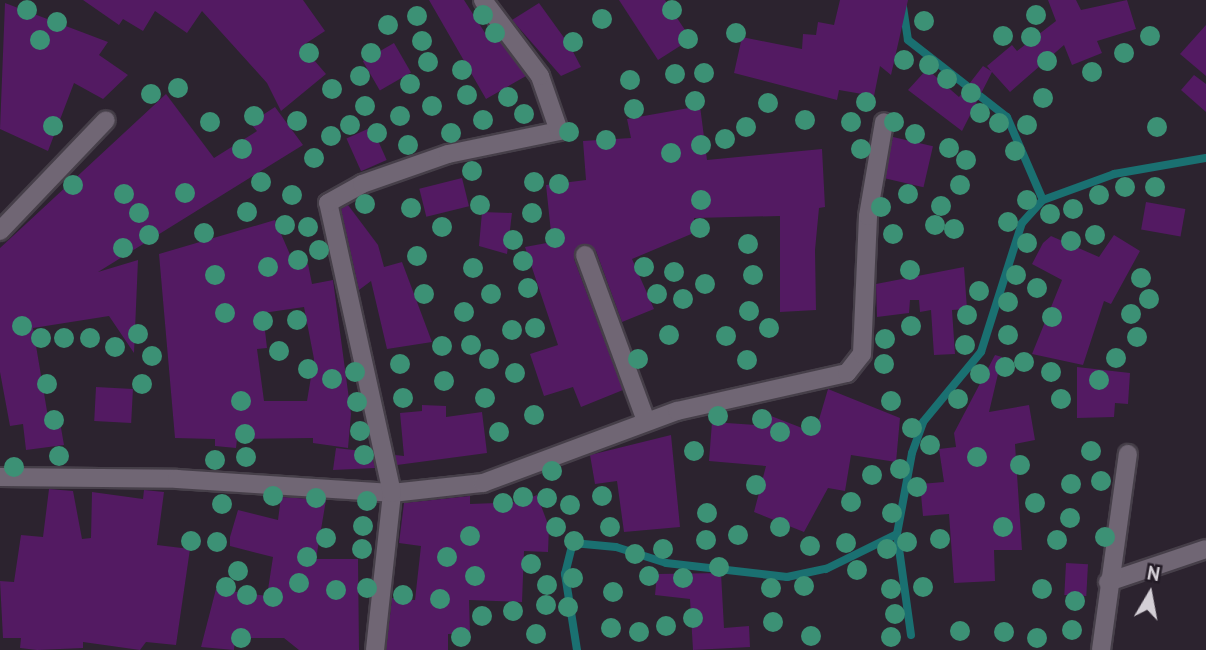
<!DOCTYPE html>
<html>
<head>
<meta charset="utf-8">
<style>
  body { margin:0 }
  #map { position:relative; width:1206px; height:650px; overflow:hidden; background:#2c232f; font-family:"PT Sans",sans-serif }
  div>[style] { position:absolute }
  .stream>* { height:8px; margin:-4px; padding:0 4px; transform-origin:4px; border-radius:4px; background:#1a7071 }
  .building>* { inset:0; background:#531a62; transform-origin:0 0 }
  .roads { filter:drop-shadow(2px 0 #463f49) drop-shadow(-2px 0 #463f49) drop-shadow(0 2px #463f49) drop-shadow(0 -2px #463f49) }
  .minor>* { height:18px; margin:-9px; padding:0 9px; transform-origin:9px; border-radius:9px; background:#706674 }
  .trees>* { width:20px; height:20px; margin:-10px; border-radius:50%; background:#3c9175 }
  span { translate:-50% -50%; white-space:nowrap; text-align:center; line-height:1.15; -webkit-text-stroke:6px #221a25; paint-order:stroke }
  .north { position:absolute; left:1115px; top:559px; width:70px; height:70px; -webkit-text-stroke:5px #221a25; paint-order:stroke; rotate:10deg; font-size:19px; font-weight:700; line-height:28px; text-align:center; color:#d4cfd6 }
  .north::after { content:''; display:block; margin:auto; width:24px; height:32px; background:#d4cfd6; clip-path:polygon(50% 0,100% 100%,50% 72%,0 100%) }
</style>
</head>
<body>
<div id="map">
  <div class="stream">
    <i style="left:902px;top:0;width:40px;rotate:81.5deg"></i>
    <i style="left:908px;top:40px;width:125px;rotate:37.9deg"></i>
    <i style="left:1007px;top:117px;width:90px;rotate:66.6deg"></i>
    <i style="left:911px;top:635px;width:102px;rotate:-97.9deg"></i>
    <i style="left:897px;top:534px;width:82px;rotate:-79.5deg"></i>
    <i style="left:912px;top:453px;width:33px;rotate:-70deg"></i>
    <i style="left:923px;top:422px;width:91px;rotate:-50.4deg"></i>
    <i style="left:981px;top:352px;width:135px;rotate:-72.4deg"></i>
    <i style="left:1022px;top:223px;width:31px;rotate:-48deg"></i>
    <i style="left:1043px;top:200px;width:76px;rotate:-20.1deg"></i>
    <i style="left:1114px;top:174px;width:93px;rotate:-9.9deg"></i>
    <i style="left:577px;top:650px;width:77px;rotate:-99deg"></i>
    <i style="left:565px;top:574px;width:32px;rotate:-76deg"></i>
    <i style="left:573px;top:543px;width:43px;rotate:5.3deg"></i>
    <i style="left:616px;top:547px;width:52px;rotate:17.7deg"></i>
    <i style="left:666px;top:563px;width:122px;rotate:6.6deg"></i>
    <i style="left:787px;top:577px;width:40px;rotate:-12deg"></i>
    <i style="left:826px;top:569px;width:79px;rotate:-26.2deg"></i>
  </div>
  <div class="building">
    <i style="clip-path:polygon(83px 0,303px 0,325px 31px,302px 46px,326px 74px,281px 111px,267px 83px,202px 11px,187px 33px,155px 11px,143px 31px,123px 19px,119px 25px)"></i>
    <i style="clip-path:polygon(429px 0,464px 0,487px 36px,493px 32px,526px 76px,486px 99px)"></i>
    <i style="clip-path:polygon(619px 0,665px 0,691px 39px,658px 60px)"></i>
    <i style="clip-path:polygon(840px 0,908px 0,891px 75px,880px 66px,874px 96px,839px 90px,837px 100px,734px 73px,742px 37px,802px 49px,803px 34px,816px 35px,818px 22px,834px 25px)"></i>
    <i style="clip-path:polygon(1048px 0,1076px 0,1081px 10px,1127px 0,1136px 29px,1097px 41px,1102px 53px,1072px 65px,1064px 45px,1010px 92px,992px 72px,962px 131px,908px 90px,927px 69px,959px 97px,983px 66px,991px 71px,987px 66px,1012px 45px,1017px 51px,1056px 21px)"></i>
    <i style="clip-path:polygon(5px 3px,108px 42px,99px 55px,128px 75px,103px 99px,74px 83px,48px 151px,0 129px)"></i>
    <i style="clip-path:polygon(539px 3px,570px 46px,581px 67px,561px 76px,512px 20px)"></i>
    <i style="clip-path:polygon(1206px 25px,1206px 76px,1180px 54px)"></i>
    <i style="left:394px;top:43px;width:34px;height:36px;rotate:60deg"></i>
    <i style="clip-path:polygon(1194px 75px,1206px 84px,1206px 112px,1181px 90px)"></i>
    <i style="clip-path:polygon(166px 94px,214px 158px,257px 131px,250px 123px,275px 107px,303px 145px,98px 272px,138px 260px,134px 353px,109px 316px,33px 328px,48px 417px,60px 422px,64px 445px,26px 450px,23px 424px,10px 426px,0 372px,0 248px)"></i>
    <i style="clip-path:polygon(700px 106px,707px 160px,822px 149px,825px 207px,819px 208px,815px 250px,816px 310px,780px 312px,780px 216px,694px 218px,696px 232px,632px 259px,654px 309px,622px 322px,596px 251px,582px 244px,574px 259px,623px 390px,581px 407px,573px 387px,544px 396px,530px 354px,558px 345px,525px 247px,552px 242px,546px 185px,586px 180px,583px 141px,631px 138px,627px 119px)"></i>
    <i style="left:372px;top:127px;width:36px;height:28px;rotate:66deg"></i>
    <i style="left:893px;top:137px;width:41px;height:42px;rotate:13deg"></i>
    <i style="left:462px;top:178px;width:29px;height:44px;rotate:76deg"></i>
    <i style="left:1146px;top:202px;width:40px;height:28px;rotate:10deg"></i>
    <i style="clip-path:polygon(348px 205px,378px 245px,384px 267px,402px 262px,432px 342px,387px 349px,371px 281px,359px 290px,341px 209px)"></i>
    <i style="clip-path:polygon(482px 212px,512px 213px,507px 254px,479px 246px)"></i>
    <i style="clip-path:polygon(evenodd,275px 220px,295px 266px,308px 264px,312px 284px,333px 280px,351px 414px,348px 448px,313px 443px,313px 438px,237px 439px,236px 448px,215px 446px,215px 439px,175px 438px,159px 254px,275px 220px,304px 307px,314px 359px,307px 401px,264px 401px,257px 349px,267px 348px,263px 313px,304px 307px)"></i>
    <i style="clip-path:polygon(1114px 235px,1140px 251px,1111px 304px,1104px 301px,1083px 365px,1032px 354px,1062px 280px,1032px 264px,1043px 243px,1051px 236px,1099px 257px)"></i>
    <i style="clip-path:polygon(964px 267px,967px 309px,952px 310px,955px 354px,934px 355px,931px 310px,920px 312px,919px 300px,910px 300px,909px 313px,877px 317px,876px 284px)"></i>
    <i style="clip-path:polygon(995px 355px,1002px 357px,989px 412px,1029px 405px,1035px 440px,1015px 444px,1022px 550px,994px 550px,995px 581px,954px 583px,949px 514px,923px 516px,920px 484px,944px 482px,939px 449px,956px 447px,954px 433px)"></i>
    <i style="clip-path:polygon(1077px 367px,1130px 373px,1128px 404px,1115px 403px,1114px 417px,1077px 418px)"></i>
    <i style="left:96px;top:387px;width:37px;height:34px;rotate:3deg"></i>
    <i style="clip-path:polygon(828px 389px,900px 418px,896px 462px,851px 455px,845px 491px,828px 488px,804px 532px,754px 512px,766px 466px,709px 461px,712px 422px,756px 425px,758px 411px,815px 433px)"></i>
    <i style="clip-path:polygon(422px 405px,446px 406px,446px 417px,482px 412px,487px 453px,397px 465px,395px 455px,404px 456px,400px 413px,422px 411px)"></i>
    <i style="clip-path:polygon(671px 435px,680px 527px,624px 532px,617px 481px,595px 484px,590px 455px)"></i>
    <i style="clip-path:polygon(336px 448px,371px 452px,375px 468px,333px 470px)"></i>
    <i style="clip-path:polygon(49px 489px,73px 491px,82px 539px,91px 538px,92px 492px,143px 499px,144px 490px,164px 492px,157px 545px,190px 549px,176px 645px,146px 642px,140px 650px,83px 642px,83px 648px,37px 650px,20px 648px,21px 638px,3px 638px,0 581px,14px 582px,21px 535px,43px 537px)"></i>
    <i style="clip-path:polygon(537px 495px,549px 527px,548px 552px,524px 551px,522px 602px,469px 600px,470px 633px,448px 634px,448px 650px,386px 650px,392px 598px,415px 600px,421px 546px,399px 543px,404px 503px,470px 496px,470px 504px,520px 502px)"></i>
    <i style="clip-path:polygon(281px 497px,326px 500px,316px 559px,358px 559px,359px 650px,299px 650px,284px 638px,235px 638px,234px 650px,201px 647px,216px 589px,267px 596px,273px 557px,230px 546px,230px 537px,238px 510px,278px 520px)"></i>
    <i style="left:1066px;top:563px;width:22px;height:32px;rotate:3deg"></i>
    <i style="clip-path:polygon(721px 573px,724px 628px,749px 626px,750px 647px,693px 650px,690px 599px,655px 595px,657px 574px)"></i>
  </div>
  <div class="roads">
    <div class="minor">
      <i style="left:0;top:231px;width:153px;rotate:-46.3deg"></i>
      <i style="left:585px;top:255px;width:177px;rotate:69.8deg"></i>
      <i style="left:0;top:477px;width:177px;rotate:0.6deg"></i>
      <i style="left:177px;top:479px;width:215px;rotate:3.7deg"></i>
      <i style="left:392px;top:493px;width:92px;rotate:-6.3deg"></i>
      <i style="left:483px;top:483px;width:207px;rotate:-20.4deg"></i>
      <i style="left:677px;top:411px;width:174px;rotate:-12.6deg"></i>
      <i style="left:847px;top:373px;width:24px;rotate:-52deg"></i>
      <i style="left:862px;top:354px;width:138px;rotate:-87.5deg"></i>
      <i style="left:868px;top:216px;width:95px;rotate:-80.3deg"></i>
      <i style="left:1108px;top:582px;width:103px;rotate:-18.6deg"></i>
      <i style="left:375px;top:650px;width:158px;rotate:-83.8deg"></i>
      <i style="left:392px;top:493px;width:297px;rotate:-102.4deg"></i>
      <i style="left:328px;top:203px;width:39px;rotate:-29deg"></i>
      <i style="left:362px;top:184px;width:91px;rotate:-19.2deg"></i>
      <i style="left:448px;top:154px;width:113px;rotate:-11.7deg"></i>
      <i style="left:559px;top:131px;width:58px;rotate:-109.1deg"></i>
      <i style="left:540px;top:76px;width:95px;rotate:-126.9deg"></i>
      <i style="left:1101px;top:650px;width:198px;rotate:-82.2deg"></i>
    </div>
  </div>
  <div class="trees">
    <i style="left:27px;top:10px"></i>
    <i style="left:672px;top:10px"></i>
    <i style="left:483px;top:15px"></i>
    <i style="left:1036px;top:15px"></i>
    <i style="left:417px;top:16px"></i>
    <i style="left:602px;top:19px"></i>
    <i style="left:924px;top:21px"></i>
    <i style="left:57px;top:22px"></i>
    <i style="left:388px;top:25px"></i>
    <i style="left:495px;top:33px"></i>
    <i style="left:736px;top:33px"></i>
    <i style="left:1003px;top:36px"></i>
    <i style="left:1150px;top:36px"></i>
    <i style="left:1031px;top:37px"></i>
    <i style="left:688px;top:39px"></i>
    <i style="left:40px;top:40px"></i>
    <i style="left:422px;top:41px"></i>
    <i style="left:573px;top:42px"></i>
    <i style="left:309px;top:53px"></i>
    <i style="left:371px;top:53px"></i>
    <i style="left:1124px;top:53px"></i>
    <i style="left:904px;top:60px"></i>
    <i style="left:1047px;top:61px"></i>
    <i style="left:428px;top:62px"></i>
    <i style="left:929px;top:65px"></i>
    <i style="left:462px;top:70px"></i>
    <i style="left:1092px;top:72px"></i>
    <i style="left:704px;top:73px"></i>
    <i style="left:675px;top:74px"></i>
    <i style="left:360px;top:76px"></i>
    <i style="left:947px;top:79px"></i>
    <i style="left:630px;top:80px"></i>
    <i style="left:410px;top:84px"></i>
    <i style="left:178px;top:88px"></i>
    <i style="left:332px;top:89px"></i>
    <i style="left:971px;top:93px"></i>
    <i style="left:151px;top:94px"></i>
    <i style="left:467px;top:95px"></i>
    <i style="left:508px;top:97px"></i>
    <i style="left:1043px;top:98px"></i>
    <i style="left:695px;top:101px"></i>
    <i style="left:866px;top:102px"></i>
    <i style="left:768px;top:103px"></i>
    <i style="left:365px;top:106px"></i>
    <i style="left:432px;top:106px"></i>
    <i style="left:634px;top:109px"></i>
    <i style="left:980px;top:113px"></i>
    <i style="left:524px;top:114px"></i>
    <i style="left:254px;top:116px"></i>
    <i style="left:400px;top:116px"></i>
    <i style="left:483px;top:120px"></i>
    <i style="left:805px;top:120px"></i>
    <i style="left:297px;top:121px"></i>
    <i style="left:210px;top:122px"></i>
    <i style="left:851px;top:122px"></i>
    <i style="left:894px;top:122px"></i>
    <i style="left:999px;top:123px"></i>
    <i style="left:350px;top:125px"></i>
    <i style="left:1027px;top:125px"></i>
    <i style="left:53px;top:126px"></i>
    <i style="left:746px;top:127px"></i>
    <i style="left:1157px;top:127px"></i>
    <i style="left:569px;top:132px"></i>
    <i style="left:377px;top:133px"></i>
    <i style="left:451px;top:133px"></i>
    <i style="left:915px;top:134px"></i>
    <i style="left:331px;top:136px"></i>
    <i style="left:725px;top:139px"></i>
    <i style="left:606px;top:140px"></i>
    <i style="left:408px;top:145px"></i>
    <i style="left:701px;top:145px"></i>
    <i style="left:949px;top:148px"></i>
    <i style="left:242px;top:149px"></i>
    <i style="left:861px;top:149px"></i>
    <i style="left:1015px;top:151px"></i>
    <i style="left:671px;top:153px"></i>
    <i style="left:314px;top:158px"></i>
    <i style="left:966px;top:160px"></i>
    <i style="left:472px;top:171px"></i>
    <i style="left:261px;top:182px"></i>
    <i style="left:534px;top:182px"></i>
    <i style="left:559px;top:184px"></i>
    <i style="left:73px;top:185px"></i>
    <i style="left:960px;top:185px"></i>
    <i style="left:1125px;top:187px"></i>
    <i style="left:1155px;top:187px"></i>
    <i style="left:185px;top:193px"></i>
    <i style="left:124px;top:194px"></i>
    <i style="left:908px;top:194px"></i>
    <i style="left:292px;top:195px"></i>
    <i style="left:1099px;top:195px"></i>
    <i style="left:701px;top:200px"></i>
    <i style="left:1027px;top:200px"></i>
    <i style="left:365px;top:204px"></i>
    <i style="left:480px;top:205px"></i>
    <i style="left:941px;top:206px"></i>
    <i style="left:881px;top:207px"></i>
    <i style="left:411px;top:208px"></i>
    <i style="left:1073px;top:209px"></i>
    <i style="left:247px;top:212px"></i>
    <i style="left:139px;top:213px"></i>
    <i style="left:532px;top:213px"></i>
    <i style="left:1050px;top:214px"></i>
    <i style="left:1008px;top:222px"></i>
    <i style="left:285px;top:225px"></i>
    <i style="left:935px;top:225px"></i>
    <i style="left:308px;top:227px"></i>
    <i style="left:442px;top:227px"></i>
    <i style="left:700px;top:228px"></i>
    <i style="left:954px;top:229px"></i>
    <i style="left:204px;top:233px"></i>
    <i style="left:893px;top:234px"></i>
    <i style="left:149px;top:235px"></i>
    <i style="left:1095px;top:235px"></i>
    <i style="left:555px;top:238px"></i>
    <i style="left:513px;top:240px"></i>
    <i style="left:1071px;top:241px"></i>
    <i style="left:1027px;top:243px"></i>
    <i style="left:748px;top:244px"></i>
    <i style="left:123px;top:248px"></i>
    <i style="left:319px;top:250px"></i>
    <i style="left:417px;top:256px"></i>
    <i style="left:298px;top:260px"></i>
    <i style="left:523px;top:261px"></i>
    <i style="left:268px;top:267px"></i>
    <i style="left:644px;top:267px"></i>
    <i style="left:473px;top:268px"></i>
    <i style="left:910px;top:270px"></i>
    <i style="left:674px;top:272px"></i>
    <i style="left:215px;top:275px"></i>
    <i style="left:753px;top:275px"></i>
    <i style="left:1016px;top:275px"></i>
    <i style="left:1141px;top:278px"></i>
    <i style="left:705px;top:284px"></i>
    <i style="left:528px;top:288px"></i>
    <i style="left:1037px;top:288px"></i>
    <i style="left:979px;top:291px"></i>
    <i style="left:424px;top:294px"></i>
    <i style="left:491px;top:294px"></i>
    <i style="left:657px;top:294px"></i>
    <i style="left:683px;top:299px"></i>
    <i style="left:1149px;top:299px"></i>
    <i style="left:1008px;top:302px"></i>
    <i style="left:749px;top:311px"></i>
    <i style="left:464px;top:312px"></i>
    <i style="left:225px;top:313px"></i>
    <i style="left:1131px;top:314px"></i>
    <i style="left:967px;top:315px"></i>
    <i style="left:1052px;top:317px"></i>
    <i style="left:297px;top:320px"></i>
    <i style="left:263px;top:321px"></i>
    <i style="left:22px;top:326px"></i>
    <i style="left:911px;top:326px"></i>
    <i style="left:535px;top:328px"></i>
    <i style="left:769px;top:328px"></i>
    <i style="left:512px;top:330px"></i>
    <i style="left:138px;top:334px"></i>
    <i style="left:669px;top:335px"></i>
    <i style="left:1008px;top:335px"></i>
    <i style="left:726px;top:336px"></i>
    <i style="left:1137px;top:337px"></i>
    <i style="left:41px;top:338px"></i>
    <i style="left:64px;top:338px"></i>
    <i style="left:90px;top:338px"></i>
    <i style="left:885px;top:339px"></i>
    <i style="left:471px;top:345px"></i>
    <i style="left:965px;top:345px"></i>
    <i style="left:442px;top:346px"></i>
    <i style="left:115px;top:347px"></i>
    <i style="left:279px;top:351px"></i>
    <i style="left:152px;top:356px"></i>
    <i style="left:1116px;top:358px"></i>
    <i style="left:489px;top:359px"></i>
    <i style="left:638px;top:359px"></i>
    <i style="left:747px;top:360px"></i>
    <i style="left:1024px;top:362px"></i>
    <i style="left:400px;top:364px"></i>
    <i style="left:884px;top:364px"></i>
    <i style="left:1005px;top:367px"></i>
    <i style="left:308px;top:369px"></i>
    <i style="left:355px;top:372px"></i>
    <i style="left:1051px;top:372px"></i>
    <i style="left:515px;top:373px"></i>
    <i style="left:980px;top:374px"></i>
    <i style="left:332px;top:379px"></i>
    <i style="left:1099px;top:380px"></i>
    <i style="left:444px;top:381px"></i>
    <i style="left:47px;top:384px"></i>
    <i style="left:142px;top:384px"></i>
    <i style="left:403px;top:398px"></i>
    <i style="left:485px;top:398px"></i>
    <i style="left:958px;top:399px"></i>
    <i style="left:1061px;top:399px"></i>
    <i style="left:241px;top:401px"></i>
    <i style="left:891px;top:401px"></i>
    <i style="left:357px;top:402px"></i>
    <i style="left:534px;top:415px"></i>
    <i style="left:718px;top:416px"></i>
    <i style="left:762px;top:419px"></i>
    <i style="left:54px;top:420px"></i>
    <i style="left:811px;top:426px"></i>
    <i style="left:912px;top:428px"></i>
    <i style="left:360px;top:431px"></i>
    <i style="left:499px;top:432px"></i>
    <i style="left:780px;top:432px"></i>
    <i style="left:245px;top:434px"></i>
    <i style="left:930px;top:445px"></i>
    <i style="left:694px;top:451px"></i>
    <i style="left:1091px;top:451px"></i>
    <i style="left:364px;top:455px"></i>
    <i style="left:59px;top:456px"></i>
    <i style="left:246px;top:457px"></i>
    <i style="left:977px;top:457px"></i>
    <i style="left:215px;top:460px"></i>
    <i style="left:1020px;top:465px"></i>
    <i style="left:14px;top:467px"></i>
    <i style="left:900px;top:469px"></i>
    <i style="left:552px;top:471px"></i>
    <i style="left:872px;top:475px"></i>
    <i style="left:1101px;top:481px"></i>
    <i style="left:1071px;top:484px"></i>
    <i style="left:756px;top:485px"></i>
    <i style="left:917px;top:487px"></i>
    <i style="left:273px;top:496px"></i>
    <i style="left:602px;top:496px"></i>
    <i style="left:523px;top:497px"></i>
    <i style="left:316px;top:498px"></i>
    <i style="left:547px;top:498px"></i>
    <i style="left:367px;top:501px"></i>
    <i style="left:851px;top:502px"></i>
    <i style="left:503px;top:503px"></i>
    <i style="left:1035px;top:503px"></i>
    <i style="left:222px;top:504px"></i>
    <i style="left:570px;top:505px"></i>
    <i style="left:707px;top:513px"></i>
    <i style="left:892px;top:513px"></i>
    <i style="left:1070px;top:518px"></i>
    <i style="left:363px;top:526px"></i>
    <i style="left:556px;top:527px"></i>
    <i style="left:610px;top:527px"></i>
    <i style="left:780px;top:527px"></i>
    <i style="left:1003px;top:527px"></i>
    <i style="left:738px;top:535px"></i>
    <i style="left:470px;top:536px"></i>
    <i style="left:1105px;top:537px"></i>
    <i style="left:326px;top:538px"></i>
    <i style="left:940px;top:539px"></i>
    <i style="left:706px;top:540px"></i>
    <i style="left:1057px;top:540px"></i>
    <i style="left:191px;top:541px"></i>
    <i style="left:574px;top:541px"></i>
    <i style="left:217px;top:542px"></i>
    <i style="left:907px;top:542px"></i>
    <i style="left:846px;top:543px"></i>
    <i style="left:810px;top:546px"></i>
    <i style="left:362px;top:549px"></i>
    <i style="left:663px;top:549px"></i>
    <i style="left:887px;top:549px"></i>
    <i style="left:635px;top:554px"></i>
    <i style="left:307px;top:557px"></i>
    <i style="left:447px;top:557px"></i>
    <i style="left:531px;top:564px"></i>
    <i style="left:719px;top:567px"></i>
    <i style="left:857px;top:570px"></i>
    <i style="left:238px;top:571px"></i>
    <i style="left:475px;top:576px"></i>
    <i style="left:649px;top:576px"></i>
    <i style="left:573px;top:578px"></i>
    <i style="left:683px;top:578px"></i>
    <i style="left:299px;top:583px"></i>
    <i style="left:547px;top:585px"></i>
    <i style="left:804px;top:586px"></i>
    <i style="left:226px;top:587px"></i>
    <i style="left:923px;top:587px"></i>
    <i style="left:367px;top:588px"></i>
    <i style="left:771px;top:588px"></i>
    <i style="left:891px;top:589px"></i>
    <i style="left:1042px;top:589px"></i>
    <i style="left:336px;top:590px"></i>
    <i style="left:613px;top:592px"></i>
    <i style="left:247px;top:595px"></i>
    <i style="left:403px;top:595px"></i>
    <i style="left:273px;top:597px"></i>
    <i style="left:440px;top:599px"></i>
    <i style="left:1075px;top:601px"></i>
    <i style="left:546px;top:605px"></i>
    <i style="left:568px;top:607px"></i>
    <i style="left:513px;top:611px"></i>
    <i style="left:895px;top:614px"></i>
    <i style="left:482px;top:616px"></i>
    <i style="left:693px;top:618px"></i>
    <i style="left:773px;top:622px"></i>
    <i style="left:666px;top:626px"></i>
    <i style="left:611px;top:628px"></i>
    <i style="left:1072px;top:630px"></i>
    <i style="left:960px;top:631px"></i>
    <i style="left:639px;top:632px"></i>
    <i style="left:1004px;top:632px"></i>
    <i style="left:536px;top:634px"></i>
    <i style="left:811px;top:636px"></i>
    <i style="left:461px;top:637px"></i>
    <i style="left:891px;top:637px"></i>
    <i style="left:241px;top:638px"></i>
    <i style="left:1037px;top:638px"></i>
  </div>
  <div class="north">N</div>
</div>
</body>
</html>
